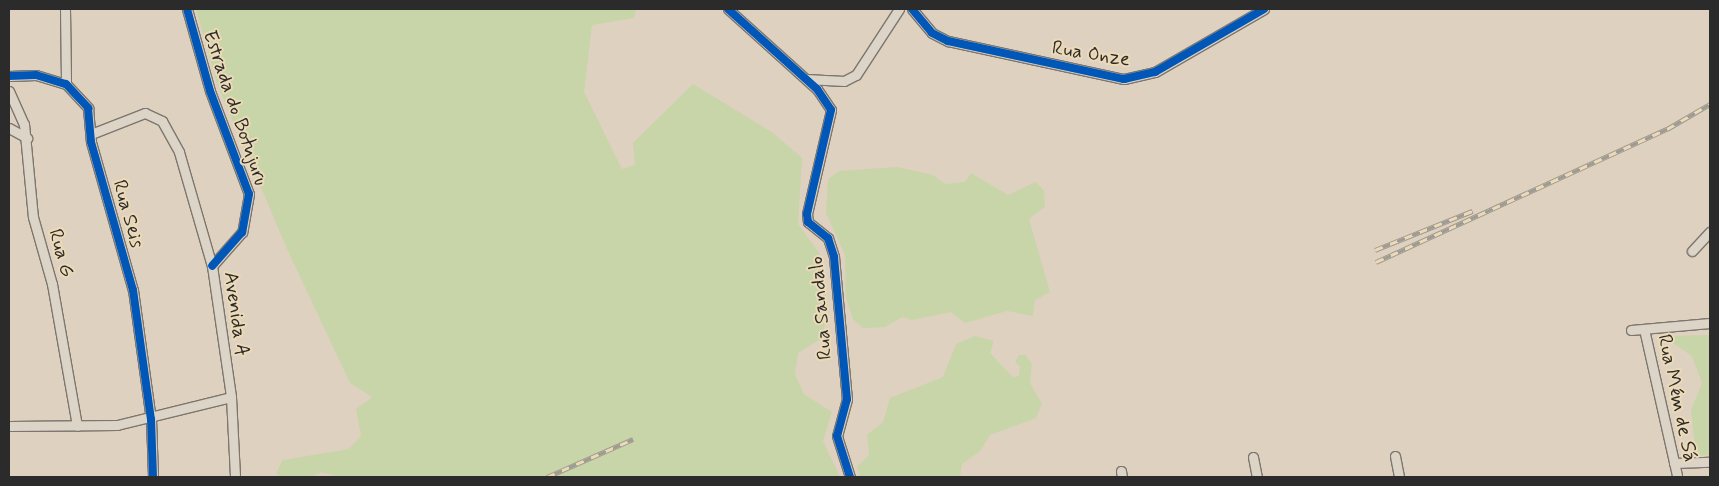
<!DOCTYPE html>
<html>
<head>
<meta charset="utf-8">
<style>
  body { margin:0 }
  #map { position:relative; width:1719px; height:486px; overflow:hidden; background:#dfd1c0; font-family:Mynerve,sans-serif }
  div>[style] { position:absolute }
  .green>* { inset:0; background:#c7d5a8 }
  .roads { filter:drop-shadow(1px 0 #7c766e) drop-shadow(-1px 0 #7c766e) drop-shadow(0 1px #7c766e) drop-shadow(0 -1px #7c766e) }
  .minor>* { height:9px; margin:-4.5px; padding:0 4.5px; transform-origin:4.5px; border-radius:4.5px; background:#dcd4c7 }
  .rail>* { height:4.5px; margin-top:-2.25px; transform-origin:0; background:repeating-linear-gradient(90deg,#ecdab7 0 8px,#a09b91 0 16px); box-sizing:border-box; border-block:1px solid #a09b91 }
  .cycleway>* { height:8px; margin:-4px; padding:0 4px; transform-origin:4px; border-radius:4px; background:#0057b8 }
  span { translate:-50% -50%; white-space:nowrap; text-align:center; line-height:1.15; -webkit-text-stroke:4px #ecdab7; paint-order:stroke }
  .street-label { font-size:20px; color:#2b2b2b }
  .frame { position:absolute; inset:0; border:10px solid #2b2b2b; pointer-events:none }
</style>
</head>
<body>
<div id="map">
  <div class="green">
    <i style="clip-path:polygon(196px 9px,636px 9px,634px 18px,592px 25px,584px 92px,622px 169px,635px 165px,633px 143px,693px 84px,773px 133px,802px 158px,798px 224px,820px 254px,828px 309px,822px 338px,798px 353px,795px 374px,804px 394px,832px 412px,823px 441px,840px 477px,339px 477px,322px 472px,311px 477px,280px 477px,276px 473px,283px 460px,349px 449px,361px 436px,356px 409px,372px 397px,350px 383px,288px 251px,217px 84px)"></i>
    <i style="clip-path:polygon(897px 167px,933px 175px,945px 184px,965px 182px,971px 173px,1008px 195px,1036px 182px,1044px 191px,1045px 207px,1029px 219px,1050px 292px,1035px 300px,1033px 316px,1007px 311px,965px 323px,951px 312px,912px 320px,902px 317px,885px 327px,863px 328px,853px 319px,846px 298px,845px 255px,826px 213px,828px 179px,839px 171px)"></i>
    <i style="clip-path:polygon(1710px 335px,1710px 455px,1696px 456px,1691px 410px,1702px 383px,1692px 356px,1662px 336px)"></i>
    <i style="clip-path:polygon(975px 336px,994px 341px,990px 353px,1013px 377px,1019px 376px,1020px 367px,1015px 362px,1019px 355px,1026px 355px,1032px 364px,1030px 383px,1042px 404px,1036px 418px,990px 435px,980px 451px,962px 464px,960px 477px,860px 477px,857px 467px,869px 455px,867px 435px,883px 422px,890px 398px,943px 377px,956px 344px)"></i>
  </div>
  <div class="roads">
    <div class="minor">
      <i style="left:65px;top:9px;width:75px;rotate:89.2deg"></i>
      <i style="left:187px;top:9px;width:85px;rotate:74.3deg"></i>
      <i style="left:210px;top:91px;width:110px;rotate:69.3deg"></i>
      <i style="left:249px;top:194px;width:39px;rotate:100deg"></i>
      <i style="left:242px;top:232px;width:45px;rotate:131.4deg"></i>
      <i style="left:728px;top:9px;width:120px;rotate:42deg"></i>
      <i style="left:817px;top:89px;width:25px;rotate:56deg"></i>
      <i style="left:831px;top:110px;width:107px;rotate:103deg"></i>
      <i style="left:807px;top:214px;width:8px;rotate:83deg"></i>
      <i style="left:808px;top:222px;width:26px;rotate:39deg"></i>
      <i style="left:828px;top:238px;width:20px;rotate:72deg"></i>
      <i style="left:834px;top:257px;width:143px;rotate:84.8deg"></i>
      <i style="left:847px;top:399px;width:38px;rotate:105deg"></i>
      <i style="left:837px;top:436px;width:43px;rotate:72.4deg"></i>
      <i style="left:912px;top:9px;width:31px;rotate:50deg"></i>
      <i style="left:932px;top:33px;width:18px;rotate:27deg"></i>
      <i style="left:948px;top:41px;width:180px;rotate:12.2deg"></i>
      <i style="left:1124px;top:79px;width:32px;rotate:-13deg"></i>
      <i style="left:1155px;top:72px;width:126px;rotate:-30deg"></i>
      <i style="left:9px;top:76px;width:27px;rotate:-2deg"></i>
      <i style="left:36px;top:75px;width:31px;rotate:17deg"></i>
      <i style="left:66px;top:84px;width:33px;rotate:47deg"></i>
      <i style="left:88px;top:108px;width:34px;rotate:85deg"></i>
      <i style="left:91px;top:142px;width:154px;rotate:74.2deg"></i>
      <i style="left:133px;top:290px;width:130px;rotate:82.1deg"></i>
      <i style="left:151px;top:419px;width:58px;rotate:88deg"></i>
      <i style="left:806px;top:79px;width:38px;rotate:3deg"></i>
      <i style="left:844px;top:81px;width:13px;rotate:-27deg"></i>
      <i style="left:856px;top:75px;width:79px;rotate:-56.9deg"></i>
      <i style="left:9px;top:91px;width:36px;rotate:66deg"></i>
      <i style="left:24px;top:124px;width:93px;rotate:84.5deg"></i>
      <i style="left:33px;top:217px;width:70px;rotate:74.2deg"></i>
      <i style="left:52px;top:284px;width:144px;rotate:80deg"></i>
      <i style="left:9px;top:128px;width:21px;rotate:29deg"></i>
      <i style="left:91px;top:134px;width:58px;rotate:-21.3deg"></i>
      <i style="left:145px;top:113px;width:19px;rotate:25deg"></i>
      <i style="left:162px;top:121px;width:35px;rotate:61deg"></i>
      <i style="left:179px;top:152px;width:119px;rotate:73.9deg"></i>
      <i style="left:212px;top:266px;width:132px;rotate:81.7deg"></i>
      <i style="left:231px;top:397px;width:80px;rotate:87.1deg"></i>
      <i style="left:1692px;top:251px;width:26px;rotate:-47deg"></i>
      <i style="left:1644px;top:329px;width:150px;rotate:77.3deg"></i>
      <i style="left:1631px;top:330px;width:79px;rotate:-5.1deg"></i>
      <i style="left:9px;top:426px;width:108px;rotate:-0.5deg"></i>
      <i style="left:117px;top:425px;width:117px;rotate:-13.8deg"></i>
      <i style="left:1395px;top:456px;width:21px;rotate:79deg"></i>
      <i style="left:1253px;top:457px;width:20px;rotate:79deg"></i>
      <i style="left:1674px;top:463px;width:36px;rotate:-2deg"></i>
      <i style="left:1121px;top:471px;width:6px;rotate:81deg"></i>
    </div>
  </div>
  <div class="rail">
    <i style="left:1375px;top:250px;width:105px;rotate:-21.9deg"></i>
    <i style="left:1376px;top:262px;width:320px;rotate:-24.6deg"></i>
    <i style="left:1667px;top:129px;width:50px;rotate:-30.2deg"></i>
    <i style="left:547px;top:477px;width:94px;rotate:-23.8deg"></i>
  </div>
  <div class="cycleway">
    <i style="left:187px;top:9px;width:85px;rotate:74.3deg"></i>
    <i style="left:210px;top:91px;width:110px;rotate:69.3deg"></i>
    <i style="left:249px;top:194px;width:39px;rotate:100deg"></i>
    <i style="left:242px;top:232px;width:45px;rotate:131.4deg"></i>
    <i style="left:728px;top:9px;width:120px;rotate:42deg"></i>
    <i style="left:817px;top:89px;width:25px;rotate:56deg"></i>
    <i style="left:831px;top:110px;width:107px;rotate:103deg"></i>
    <i style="left:807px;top:214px;width:8px;rotate:83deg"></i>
    <i style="left:808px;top:222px;width:26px;rotate:39deg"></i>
    <i style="left:828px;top:238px;width:20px;rotate:72deg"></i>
    <i style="left:834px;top:257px;width:143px;rotate:84.8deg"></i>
    <i style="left:847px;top:399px;width:38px;rotate:105deg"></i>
    <i style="left:837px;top:436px;width:43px;rotate:72.4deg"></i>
    <i style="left:912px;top:9px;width:31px;rotate:50deg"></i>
    <i style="left:932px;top:33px;width:18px;rotate:27deg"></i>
    <i style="left:948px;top:41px;width:180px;rotate:12.2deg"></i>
    <i style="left:1124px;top:79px;width:32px;rotate:-13deg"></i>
    <i style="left:1155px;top:72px;width:126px;rotate:-30deg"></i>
    <i style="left:9px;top:76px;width:27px;rotate:-2deg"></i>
    <i style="left:36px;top:75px;width:31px;rotate:17deg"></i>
    <i style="left:66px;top:84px;width:33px;rotate:47deg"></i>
    <i style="left:88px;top:108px;width:34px;rotate:85deg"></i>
    <i style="left:91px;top:142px;width:154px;rotate:74.2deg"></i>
    <i style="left:133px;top:290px;width:130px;rotate:82.1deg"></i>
    <i style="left:151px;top:419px;width:58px;rotate:88deg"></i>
  </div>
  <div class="street-label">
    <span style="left:1091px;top:54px;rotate:9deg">Rua Onze</span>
    <span style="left:235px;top:108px;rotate:71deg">Estrada do Botujuru</span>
    <span style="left:128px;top:214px;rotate:74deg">Rua Seis</span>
    <span style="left:61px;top:253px;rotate:74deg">Rua G</span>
    <span style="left:821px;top:308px;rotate:-95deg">Rua Sandalo</span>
    <span style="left:236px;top:314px;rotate:82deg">Avenida A</span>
    <span style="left:1677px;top:398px;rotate:78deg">Rua Mém de Sá</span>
  </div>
  <div class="frame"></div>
</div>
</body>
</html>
